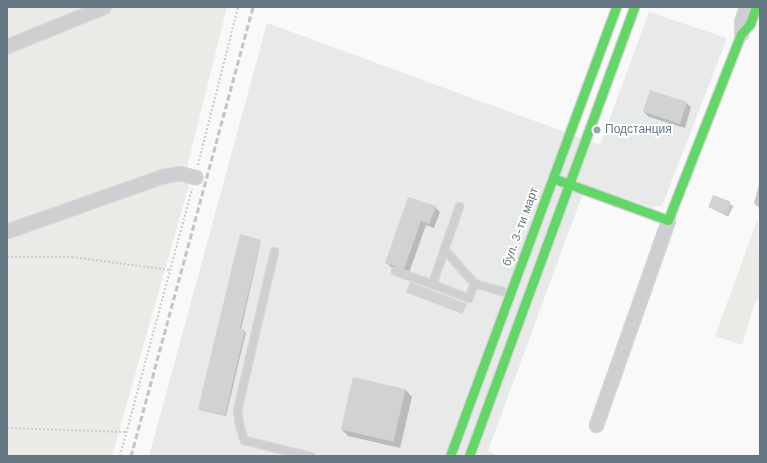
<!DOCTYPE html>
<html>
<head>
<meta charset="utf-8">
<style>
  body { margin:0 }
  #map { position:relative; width:767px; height:463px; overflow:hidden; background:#f9f9f9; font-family:"Work Sans",sans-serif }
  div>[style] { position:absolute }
  .built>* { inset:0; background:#e8e9e9 }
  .green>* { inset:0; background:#e8ebe6 }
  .shadow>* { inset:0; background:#0003; transform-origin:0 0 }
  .building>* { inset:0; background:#d0d2d3; transform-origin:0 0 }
  .path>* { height:2px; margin-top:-1px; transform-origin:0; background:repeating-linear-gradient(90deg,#cbcccd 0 2px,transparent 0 4px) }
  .roads { filter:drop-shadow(1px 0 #d5d6d7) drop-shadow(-1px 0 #d5d6d7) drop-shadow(0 1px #d5d6d7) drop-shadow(0 -1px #d5d6d7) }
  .lane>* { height:7px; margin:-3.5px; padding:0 3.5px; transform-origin:3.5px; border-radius:3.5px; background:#cecfd0 }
  .street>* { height:13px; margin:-6.5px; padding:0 6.5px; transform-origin:6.5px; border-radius:6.5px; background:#cecfd0 }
  .fast>* { height:9px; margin:-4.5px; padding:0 4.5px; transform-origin:4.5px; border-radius:4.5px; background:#63d668 }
  .rail>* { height:3px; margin-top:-1.5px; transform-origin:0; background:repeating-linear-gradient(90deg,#c3c5c6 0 6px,transparent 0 9px) }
  .dots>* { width:11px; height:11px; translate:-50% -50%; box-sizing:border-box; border:2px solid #fff; border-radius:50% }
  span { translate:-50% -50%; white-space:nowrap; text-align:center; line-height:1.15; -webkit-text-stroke:4px #fff; paint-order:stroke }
  .poi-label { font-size:12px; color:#657683 }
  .left { translate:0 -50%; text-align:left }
  .street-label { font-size:12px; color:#657683 }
  .frame { position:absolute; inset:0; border:8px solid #657683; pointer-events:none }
</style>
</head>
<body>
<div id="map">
  <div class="built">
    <i style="clip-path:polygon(649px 12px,727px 38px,662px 206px,651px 207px,586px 185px,488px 451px,498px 456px,149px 456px,267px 23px,600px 145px)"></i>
  </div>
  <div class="green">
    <i style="clip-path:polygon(7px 7px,227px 7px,187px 167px,189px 185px,112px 456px,7px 456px)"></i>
    <i style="clip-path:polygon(758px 218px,760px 298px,755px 302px,742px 345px,715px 336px)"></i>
  </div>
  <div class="shadow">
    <i style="clip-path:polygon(686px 103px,691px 107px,685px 128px,649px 117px,644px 112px)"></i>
    <i style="clip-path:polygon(760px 181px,760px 209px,754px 203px)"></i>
    <i style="left:714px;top:196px;width:22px;height:12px;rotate:27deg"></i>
    <i style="clip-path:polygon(409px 198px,435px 207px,440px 212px,434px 228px,426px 225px,409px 273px,391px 267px,386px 262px)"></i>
    <i style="clip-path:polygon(261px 241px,241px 330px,246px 332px,226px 416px,200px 410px)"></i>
    <i style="left:411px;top:283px;width:59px;height:10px;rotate:21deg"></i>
    <i style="clip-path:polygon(354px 378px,406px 390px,412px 397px,400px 448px,348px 436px,342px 430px)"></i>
  </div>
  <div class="building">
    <i style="left:650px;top:90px;width:39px;height:23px;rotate:18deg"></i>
    <i style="left:713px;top:195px;width:19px;height:13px;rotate:21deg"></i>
    <i style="clip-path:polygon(408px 197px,436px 206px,429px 224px,421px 221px,404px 269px,385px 263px)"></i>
    <i style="clip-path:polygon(240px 234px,261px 240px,240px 328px,245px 330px,225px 415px,198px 409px)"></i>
    <i style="left:410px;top:282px;width:60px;height:11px;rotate:21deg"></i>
    <i style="left:353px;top:377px;width:54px;height:54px;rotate:13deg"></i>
  </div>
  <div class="path">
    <i style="left:198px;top:165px;width:163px;rotate:-75.8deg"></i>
    <i style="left:7px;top:257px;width:65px"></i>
    <i style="left:72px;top:257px;width:99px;rotate:7.6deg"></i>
    <i style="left:7px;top:428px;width:120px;rotate:1.9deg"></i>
    <i style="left:120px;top:456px;width:277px;rotate:-74.9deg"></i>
  </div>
  <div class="roads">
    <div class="lane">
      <i style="left:459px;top:206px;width:46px;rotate:109.2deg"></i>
      <i style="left:444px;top:249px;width:45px;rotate:48.6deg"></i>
      <i style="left:474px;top:283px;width:37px;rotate:16deg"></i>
      <i style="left:444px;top:249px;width:37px;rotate:109deg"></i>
      <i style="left:432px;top:284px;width:39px;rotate:21deg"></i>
      <i style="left:468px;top:298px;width:16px;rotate:-68deg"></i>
      <i style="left:274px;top:251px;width:163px;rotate:103.1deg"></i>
      <i style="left:237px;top:410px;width:15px;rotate:82deg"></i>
      <i style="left:239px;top:425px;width:16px;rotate:72deg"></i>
      <i style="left:244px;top:440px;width:68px;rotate:13.6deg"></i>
      <i style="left:395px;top:271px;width:39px;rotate:19deg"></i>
    </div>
    <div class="street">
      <i style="left:741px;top:34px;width:12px;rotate:-90deg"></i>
      <i style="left:741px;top:22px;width:16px;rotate:-72deg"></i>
      <i style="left:7px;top:46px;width:104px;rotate:-22.1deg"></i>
      <i style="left:7px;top:231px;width:165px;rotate:-19.4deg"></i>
      <i style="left:163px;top:176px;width:17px;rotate:-10deg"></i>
      <i style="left:180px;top:173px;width:16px;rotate:15deg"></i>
      <i style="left:596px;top:425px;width:217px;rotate:-70.6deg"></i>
    </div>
    <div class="fast">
      <i style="left:558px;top:180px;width:117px;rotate:20deg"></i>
      <i style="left:668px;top:220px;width:200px;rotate:-68.6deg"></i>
      <i style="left:741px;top:34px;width:13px;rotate:-48deg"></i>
      <i style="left:750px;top:24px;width:18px;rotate:-71deg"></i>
      <i style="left:450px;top:456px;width:479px;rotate:-69.7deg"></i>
      <i style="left:469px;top:456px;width:478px;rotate:-69.8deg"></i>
    </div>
  </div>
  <div class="rail">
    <i style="left:131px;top:456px;width:465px;rotate:-74.8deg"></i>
  </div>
  <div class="dots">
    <i style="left:597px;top:130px;background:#99a4ac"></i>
  </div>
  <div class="poi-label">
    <span class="left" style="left:605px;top:130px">Подстанция</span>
  </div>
  <div class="street-label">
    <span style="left:521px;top:227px;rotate:-70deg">бул. 3-ти март</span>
  </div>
  <div class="frame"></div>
</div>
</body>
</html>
